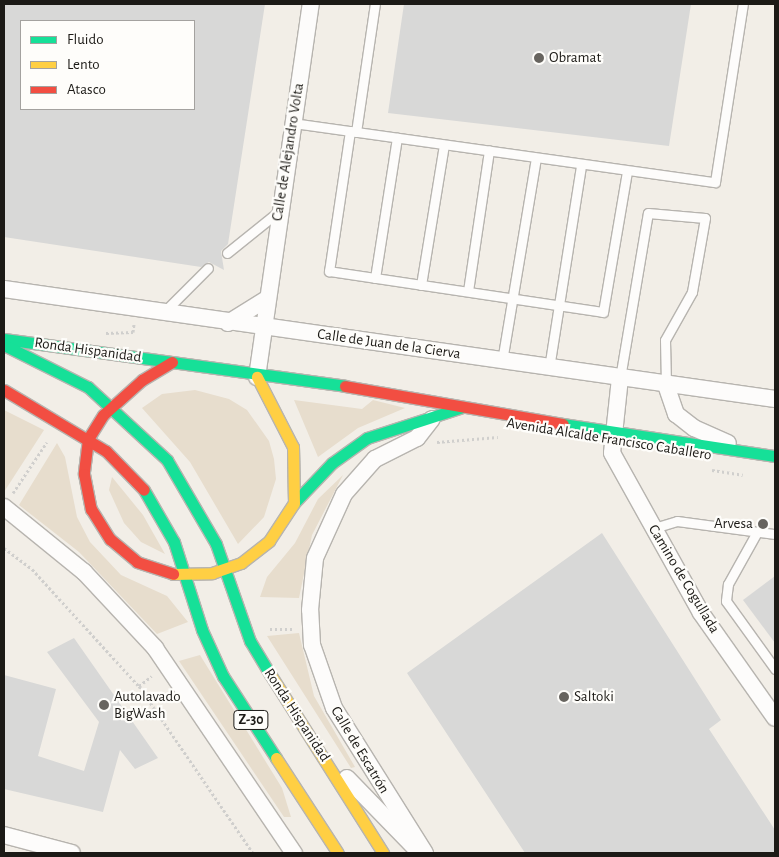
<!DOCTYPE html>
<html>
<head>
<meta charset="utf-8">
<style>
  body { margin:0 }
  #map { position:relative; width:779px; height:857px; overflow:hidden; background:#f2eee7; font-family:"Alegreya Sans",sans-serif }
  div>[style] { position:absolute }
  .green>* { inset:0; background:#e7ddcd }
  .building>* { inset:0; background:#d8d8d7 }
  .path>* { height:3px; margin-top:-1.5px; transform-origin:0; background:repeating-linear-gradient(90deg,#d0cfcd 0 2.5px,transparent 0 5px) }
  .roads { filter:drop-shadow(1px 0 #b7b4af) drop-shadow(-1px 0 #b7b4af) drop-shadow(0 1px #b7b4af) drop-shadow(0 -1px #b7b4af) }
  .lane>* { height:9px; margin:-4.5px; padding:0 4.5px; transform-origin:4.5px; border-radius:4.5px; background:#fdfcfb }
  .street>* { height:16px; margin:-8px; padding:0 8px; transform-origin:8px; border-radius:8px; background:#fdfcfb }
  .fast>* { height:11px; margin:-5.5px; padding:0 5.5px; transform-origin:5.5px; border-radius:5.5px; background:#16e098 }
  .slow>* { height:11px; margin:-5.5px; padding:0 5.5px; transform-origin:5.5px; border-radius:5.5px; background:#ffcf43 }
  .jam>* { height:11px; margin:-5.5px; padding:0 5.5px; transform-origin:5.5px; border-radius:5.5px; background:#f24e42 }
  .dots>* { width:14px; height:14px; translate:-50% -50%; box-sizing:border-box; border:2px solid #fefdfa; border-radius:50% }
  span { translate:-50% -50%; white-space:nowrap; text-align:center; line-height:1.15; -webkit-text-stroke:4.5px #fefdfa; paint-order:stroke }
  .shield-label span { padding:1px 4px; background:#fefdfa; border:1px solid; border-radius:4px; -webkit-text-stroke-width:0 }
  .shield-label { font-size:14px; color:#1c1a16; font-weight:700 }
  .poi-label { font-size:15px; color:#1c1a16 }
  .left { translate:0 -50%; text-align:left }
  .right { translate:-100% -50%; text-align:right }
  .street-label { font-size:15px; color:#1c1a16 }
  .frame { position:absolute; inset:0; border:5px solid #1c1a16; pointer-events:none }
  .legend { position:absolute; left:20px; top:20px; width:175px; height:90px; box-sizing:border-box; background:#fefdfa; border:1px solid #a4a29f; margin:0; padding:6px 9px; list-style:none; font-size:15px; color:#1c1a16 }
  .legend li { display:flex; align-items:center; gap:10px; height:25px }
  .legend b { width:25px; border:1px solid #a4a29f }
</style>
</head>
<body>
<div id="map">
  <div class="green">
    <i style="clip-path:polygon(195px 390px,229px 399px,247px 410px,269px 441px,274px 459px,276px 479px,264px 517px,238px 544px,190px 462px,142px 408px,162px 394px)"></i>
    <i style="clip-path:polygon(294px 400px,362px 409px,373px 400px,405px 408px,358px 428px,318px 457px)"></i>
    <i style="clip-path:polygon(4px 410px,44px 430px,4px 492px)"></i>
    <i style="clip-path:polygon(57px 443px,65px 457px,77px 517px,90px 542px,121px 575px,167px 596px,188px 622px,157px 634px,79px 552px,19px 505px)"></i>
    <i style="clip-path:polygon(343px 475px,312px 535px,299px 598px,260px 597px,267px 577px,295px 543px,318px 499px)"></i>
    <i style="clip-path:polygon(112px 477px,143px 515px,165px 554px,141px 542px,124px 523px,109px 490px)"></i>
    <i style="clip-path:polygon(299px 633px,314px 696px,355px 767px,351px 768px,267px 636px)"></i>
    <i style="clip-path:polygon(200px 655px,282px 788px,291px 817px,284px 817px,179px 661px)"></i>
  </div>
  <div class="building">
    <i style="clip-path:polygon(evenodd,4px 4px,265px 4px,228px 244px,221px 251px,224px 270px,209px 262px,201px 267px,4px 237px,4px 4px,21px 21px,194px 21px,194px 109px,21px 109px,21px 21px)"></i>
    <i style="clip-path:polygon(404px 4px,691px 4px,669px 146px,388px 113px)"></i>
    <i style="clip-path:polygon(602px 533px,721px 720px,709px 729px,775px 830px,775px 853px,525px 853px,407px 673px)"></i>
    <i style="clip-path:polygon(775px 576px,775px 643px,743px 600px)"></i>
    <i style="clip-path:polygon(74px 638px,158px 758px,135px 769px,120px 750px,103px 812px,4px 789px,4px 675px,56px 689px,38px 756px,84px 771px,99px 722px,47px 652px)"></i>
  </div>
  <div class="path">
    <i style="left:106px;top:333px;width:27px;rotate:-2deg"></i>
    <i style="left:133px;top:332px;width:8px;rotate:-83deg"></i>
    <i style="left:437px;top:442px;width:61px;rotate:-4.7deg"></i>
    <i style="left:712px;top:470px;width:31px;rotate:9deg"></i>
    <i style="left:13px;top:493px;width:61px;rotate:-56.3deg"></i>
    <i style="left:4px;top:548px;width:35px;rotate:37deg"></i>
    <i style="left:32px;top:569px;width:159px;rotate:47.6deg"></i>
    <i style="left:139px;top:686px;width:202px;rotate:55.7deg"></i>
    <i style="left:270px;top:629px;width:24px"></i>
    <i style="left:139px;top:686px;width:16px;rotate:-38deg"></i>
  </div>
  <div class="roads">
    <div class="lane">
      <i style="left:293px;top:123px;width:426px;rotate:8deg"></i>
      <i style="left:715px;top:182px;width:180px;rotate:-81.1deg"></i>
      <i style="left:350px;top:131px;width:142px;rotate:98.5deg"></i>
      <i style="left:329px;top:271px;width:277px;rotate:8.5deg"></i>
      <i style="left:603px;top:312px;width:143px;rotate:-80.3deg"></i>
      <i style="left:356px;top:132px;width:129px;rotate:-81.6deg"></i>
      <i style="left:227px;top:253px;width:65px;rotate:-38.8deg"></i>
      <i style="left:375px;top:278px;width:142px;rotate:-81.1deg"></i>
      <i style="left:421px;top:285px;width:142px;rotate:-80.7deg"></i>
      <i style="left:468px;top:291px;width:142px;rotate:-81.5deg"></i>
      <i style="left:164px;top:312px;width:62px;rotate:-45deg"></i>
      <i style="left:502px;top:361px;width:206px;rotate:-80.5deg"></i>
      <i style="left:549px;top:368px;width:206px;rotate:-81deg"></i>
      <i style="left:620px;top:378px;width:167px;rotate:-80.4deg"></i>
      <i style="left:648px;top:213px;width:57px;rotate:5deg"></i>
      <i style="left:705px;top:218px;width:75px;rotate:100deg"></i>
      <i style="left:692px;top:292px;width:55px;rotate:119.4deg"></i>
      <i style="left:665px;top:340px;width:45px;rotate:88.7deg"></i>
      <i style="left:654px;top:528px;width:24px;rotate:-17deg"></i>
      <i style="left:677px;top:521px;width:99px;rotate:7.6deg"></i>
      <i style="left:757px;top:532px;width:60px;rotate:119.1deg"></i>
      <i style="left:728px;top:584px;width:17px;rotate:97deg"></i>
      <i style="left:726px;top:601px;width:84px;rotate:54.2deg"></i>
    </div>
    <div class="street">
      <i style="left:4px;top:289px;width:779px;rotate:8.12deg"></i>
      <i style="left:228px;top:323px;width:44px;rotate:-31.9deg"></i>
      <i style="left:257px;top:377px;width:377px;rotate:-81.8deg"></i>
      <i style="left:620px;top:378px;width:75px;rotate:96.1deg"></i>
      <i style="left:612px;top:453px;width:183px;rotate:60.9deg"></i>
      <i style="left:701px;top:613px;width:128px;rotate:54.8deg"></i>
      <i style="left:666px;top:385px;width:31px;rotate:71deg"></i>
      <i style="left:676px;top:414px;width:23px;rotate:38deg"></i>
      <i style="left:694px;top:428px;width:37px;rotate:24deg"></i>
      <i style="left:4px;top:507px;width:103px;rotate:39.1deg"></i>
      <i style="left:84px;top:572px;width:104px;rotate:46.9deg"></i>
      <i style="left:155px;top:648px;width:248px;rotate:55.9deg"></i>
      <i style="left:347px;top:778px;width:98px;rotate:45.8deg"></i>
      <i style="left:4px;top:835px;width:70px;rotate:14.8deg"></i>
      <i style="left:425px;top:853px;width:171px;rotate:-122.1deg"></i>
      <i style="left:334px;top:708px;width:67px;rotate:-109.2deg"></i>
      <i style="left:312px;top:645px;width:35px;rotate:-93deg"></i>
      <i style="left:310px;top:610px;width:52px;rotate:-84.5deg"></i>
      <i style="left:315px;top:558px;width:70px;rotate:-65.6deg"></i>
      <i style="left:344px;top:494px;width:47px;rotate:-48.5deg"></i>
      <i style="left:375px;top:459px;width:47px;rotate:-26.6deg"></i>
      <i style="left:417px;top:438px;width:24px;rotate:-52deg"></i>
    </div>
    <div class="fast">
      <i style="left:4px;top:339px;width:344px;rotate:7.8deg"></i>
      <i style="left:4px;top:345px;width:94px;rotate:26.6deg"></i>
      <i style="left:88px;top:387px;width:108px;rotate:42.7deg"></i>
      <i style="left:167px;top:460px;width:97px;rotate:59.7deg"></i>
      <i style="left:216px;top:544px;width:103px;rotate:70.7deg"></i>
      <i style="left:250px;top:641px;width:39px;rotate:59deg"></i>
      <i style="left:563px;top:424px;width:214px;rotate:8.6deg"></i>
      <i style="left:144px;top:490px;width:60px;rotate:60deg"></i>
      <i style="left:174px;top:542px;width:92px;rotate:72.3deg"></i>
      <i style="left:202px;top:630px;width:51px;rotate:65.5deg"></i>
      <i style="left:223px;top:676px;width:98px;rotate:57.1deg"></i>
      <i style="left:294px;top:503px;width:55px;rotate:-46.5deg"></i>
      <i style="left:332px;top:463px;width:43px;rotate:-35.5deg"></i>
      <i style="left:367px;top:438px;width:98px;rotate:-17.9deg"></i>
    </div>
    <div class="slow">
      <i style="left:173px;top:574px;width:39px;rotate:-1deg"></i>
      <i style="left:212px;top:573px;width:31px;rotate:-19deg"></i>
      <i style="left:241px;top:563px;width:36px;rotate:-38deg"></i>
      <i style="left:269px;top:541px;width:45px;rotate:-56.7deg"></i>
      <i style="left:294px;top:503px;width:56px;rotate:-91deg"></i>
      <i style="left:293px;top:447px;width:79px;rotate:-117.2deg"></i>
      <i style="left:270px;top:674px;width:212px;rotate:57.7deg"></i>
      <i style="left:276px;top:758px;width:113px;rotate:56.9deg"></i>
    </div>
    <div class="jam">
      <i style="left:172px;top:362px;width:35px;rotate:149deg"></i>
      <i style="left:142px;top:380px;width:52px;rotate:138.1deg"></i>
      <i style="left:103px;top:415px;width:28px;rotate:122deg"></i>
      <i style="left:88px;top:439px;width:35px;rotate:97deg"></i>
      <i style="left:84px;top:474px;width:36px;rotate:79deg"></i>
      <i style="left:91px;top:509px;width:36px;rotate:58deg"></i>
      <i style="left:110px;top:539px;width:35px;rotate:40deg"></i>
      <i style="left:137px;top:562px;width:38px;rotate:18deg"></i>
      <i style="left:345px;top:386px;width:221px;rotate:9.9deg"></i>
      <i style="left:4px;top:390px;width:119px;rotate:30.9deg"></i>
      <i style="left:106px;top:451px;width:54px;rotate:45.7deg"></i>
    </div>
  </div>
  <div class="dots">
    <i style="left:539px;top:58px;background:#67645f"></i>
    <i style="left:763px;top:524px;background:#67645f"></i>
    <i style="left:564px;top:697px;background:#67645f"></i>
    <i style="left:104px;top:705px;background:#67645f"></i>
  </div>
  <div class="shield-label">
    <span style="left:251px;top:720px">Z-30</span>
  </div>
  <div class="poi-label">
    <span class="left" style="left:549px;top:58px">Obramat</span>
    <span class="right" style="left:753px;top:524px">Arvesa</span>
    <span class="left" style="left:114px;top:705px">Autolavado<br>BigWash</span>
    <span class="left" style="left:574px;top:697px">Saltoki</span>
  </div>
  <div class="street-label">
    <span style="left:288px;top:152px;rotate:-81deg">Calle de Alejandro Volta</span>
    <span style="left:389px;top:344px;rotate:8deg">Calle de Juan de la Cierva</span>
    <span style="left:88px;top:350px;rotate:8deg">Ronda Hispanidad</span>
    <span style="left:609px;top:439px;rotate:9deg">Avenida Alcalde Francisco Caballero</span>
    <span style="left:684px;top:579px;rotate:59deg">Camino de Cogullada</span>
    <span style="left:297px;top:715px;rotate:57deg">Ronda Hispanidad</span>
    <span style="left:360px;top:750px;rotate:59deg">Calle de Escatrón</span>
  </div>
  <div class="frame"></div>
  <ul class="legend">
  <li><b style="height:6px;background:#16e098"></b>Fluido</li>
  <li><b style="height:6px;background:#ffcf43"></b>Lento</li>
  <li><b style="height:6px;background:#f24e42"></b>Atasco</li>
  </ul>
</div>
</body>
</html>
